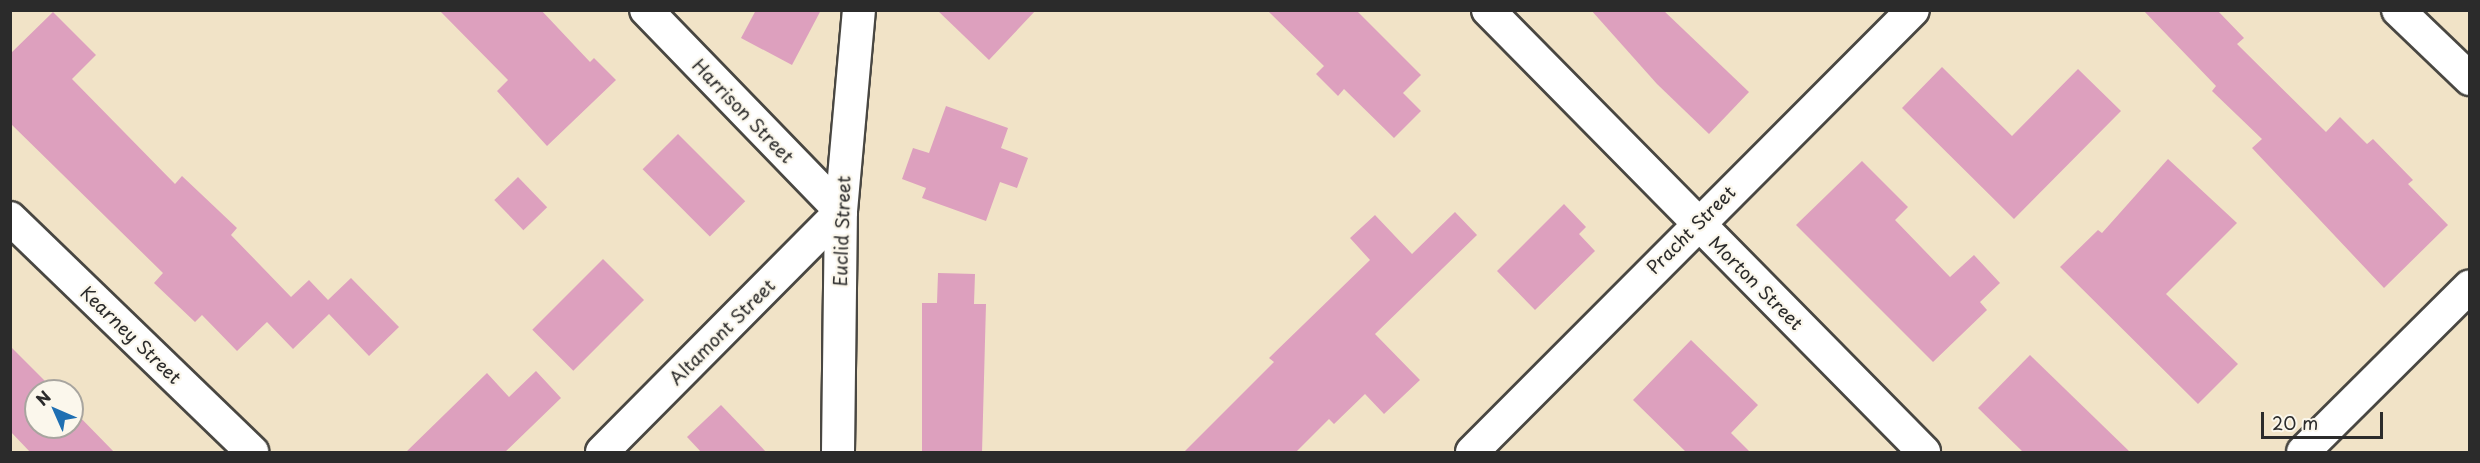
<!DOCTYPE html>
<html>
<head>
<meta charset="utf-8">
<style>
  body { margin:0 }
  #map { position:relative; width:2480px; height:463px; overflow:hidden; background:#f1e3c7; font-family:"Playpen Sans",sans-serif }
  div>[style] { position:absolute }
  .building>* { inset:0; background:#dda0be; transform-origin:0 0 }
  .roads { filter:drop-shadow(2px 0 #494742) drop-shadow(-2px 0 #494742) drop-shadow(0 2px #494742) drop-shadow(0 -2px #494742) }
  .street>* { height:32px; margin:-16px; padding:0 16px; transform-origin:16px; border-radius:16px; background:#fff }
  span { translate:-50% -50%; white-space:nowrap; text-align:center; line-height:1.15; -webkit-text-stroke:4.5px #fbf7ec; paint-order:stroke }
  .street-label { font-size:18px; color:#2b2b2b }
  .frame { position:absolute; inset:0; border:12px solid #2b2b2b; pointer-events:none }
  .north { position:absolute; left:24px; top:379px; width:60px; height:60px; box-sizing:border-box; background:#fbf7ec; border:2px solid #a8a59f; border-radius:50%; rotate:315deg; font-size:16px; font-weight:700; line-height:24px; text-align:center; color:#2b2b2b }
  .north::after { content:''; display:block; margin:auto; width:21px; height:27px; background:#1f6fb2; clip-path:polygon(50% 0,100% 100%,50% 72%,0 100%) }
  .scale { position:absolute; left:2261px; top:412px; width:122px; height:27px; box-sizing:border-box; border:3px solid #2b2b2b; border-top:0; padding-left:8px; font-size:18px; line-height:21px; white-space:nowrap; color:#2b2b2b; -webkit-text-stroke:4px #fbf7ec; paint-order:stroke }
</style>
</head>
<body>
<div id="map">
  <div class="building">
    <i style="clip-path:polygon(439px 10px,541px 10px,590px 62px,594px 58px,616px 80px,547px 146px,497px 91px,508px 80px)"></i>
    <i style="clip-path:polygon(756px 10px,821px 10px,792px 65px,741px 38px)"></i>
    <i style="clip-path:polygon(937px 10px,1036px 10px,989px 60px)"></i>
    <i style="clip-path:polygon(1267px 10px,1356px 10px,1421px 75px,1403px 93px,1421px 111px,1394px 138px,1344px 89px,1338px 96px,1316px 74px,1324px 66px)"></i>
    <i style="clip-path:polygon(1591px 10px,1663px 10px,1749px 92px,1709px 134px,1657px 84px)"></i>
    <i style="clip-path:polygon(2143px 10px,2217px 10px,2244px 38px,2237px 44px,2326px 132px,2340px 117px,2367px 144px,2373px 139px,2413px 180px,2408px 184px,2448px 225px,2384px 288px,2252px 148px,2262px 139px,2212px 91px,2216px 86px)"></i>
    <i style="clip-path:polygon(53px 12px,96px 55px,72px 79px,175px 184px,182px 176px,237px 228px,231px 235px,291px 297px,309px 280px,328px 300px,351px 278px,399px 327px,369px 356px,329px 314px,293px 349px,267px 322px,237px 351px,202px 315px,195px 322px,154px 283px,163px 273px,10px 123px,10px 54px)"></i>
    <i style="clip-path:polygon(1942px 67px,2012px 136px,2078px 69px,2121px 111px,2014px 219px,1902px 108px)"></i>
    <i style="clip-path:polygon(946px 106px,1008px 128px,1001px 148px,1028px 158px,1017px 188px,1000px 182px,986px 221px,922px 198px,926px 188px,902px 179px,913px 148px,929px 153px)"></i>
    <i style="left:678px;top:134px;width:95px;height:50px;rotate:45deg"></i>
    <i style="clip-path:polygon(2168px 159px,2237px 223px,2166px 294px,2238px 364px,2198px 404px,2060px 267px,2098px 230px,2102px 233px)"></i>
    <i style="clip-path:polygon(1862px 161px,1908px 207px,1895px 220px,1950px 277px,1974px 255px,2000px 283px,1980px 302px,1987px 310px,1933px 362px,1796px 225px)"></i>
    <i style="left:518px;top:177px;width:42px;height:33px;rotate:46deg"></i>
    <i style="clip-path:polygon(1564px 204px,1586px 227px,1579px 234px,1595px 251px,1535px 310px,1497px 271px)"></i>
    <i style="clip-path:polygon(1455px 212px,1477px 235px,1375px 334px,1420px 380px,1384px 414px,1365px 394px,1334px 424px,1329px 419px,1295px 453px,1183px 453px,1274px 362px,1269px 358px,1370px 260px,1350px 238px,1375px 215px,1412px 254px)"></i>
    <i style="left:603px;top:259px;width:58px;height:100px;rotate:45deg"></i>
    <i style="clip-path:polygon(938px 273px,975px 274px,974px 304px,986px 304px,982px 453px,922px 453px,922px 303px,937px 303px)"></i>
    <i style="clip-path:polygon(1691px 340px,1758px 405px,1731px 433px,1751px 453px,1687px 453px,1633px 400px)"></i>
    <i style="clip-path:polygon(10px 346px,55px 391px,36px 391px,36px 427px,72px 427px,72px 409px,115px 453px,31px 453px,10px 431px)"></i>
    <i style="clip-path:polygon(2030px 355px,2131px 453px,2024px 453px,1978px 408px)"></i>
    <i style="clip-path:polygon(536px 371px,561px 398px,504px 453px,405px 453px,487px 373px,509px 397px)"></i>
    <i style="clip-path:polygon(721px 405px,767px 453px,702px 453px,687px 437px)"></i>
  </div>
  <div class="roads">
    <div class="street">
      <i style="left:1488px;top:10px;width:621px;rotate:45.39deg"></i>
      <i style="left:2398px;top:10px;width:100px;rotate:43.8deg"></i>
      <i style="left:10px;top:218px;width:337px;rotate:44deg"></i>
      <i style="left:602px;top:452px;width:339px;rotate:-45.2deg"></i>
      <i style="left:841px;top:211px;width:280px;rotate:-134.1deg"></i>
      <i style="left:838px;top:452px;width:241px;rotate:-89.3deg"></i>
      <i style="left:841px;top:211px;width:202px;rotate:-84.9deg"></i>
      <i style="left:1472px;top:452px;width:624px;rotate:-45.06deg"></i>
      <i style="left:2303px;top:452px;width:235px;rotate:-44.8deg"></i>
    </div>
  </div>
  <div class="street-label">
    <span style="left:743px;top:111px;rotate:46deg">Harrison Street</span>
    <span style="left:1691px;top:230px;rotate:-45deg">Pracht Street</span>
    <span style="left:842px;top:231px;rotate:-88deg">Euclid Street</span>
    <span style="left:1756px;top:283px;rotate:45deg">Morton Street</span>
    <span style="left:722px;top:332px;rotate:-45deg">Altamont Street</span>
    <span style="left:131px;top:335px;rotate:44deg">Kearney Street</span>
  </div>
  <div class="frame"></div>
  <div class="north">N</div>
  <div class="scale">20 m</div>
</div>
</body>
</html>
